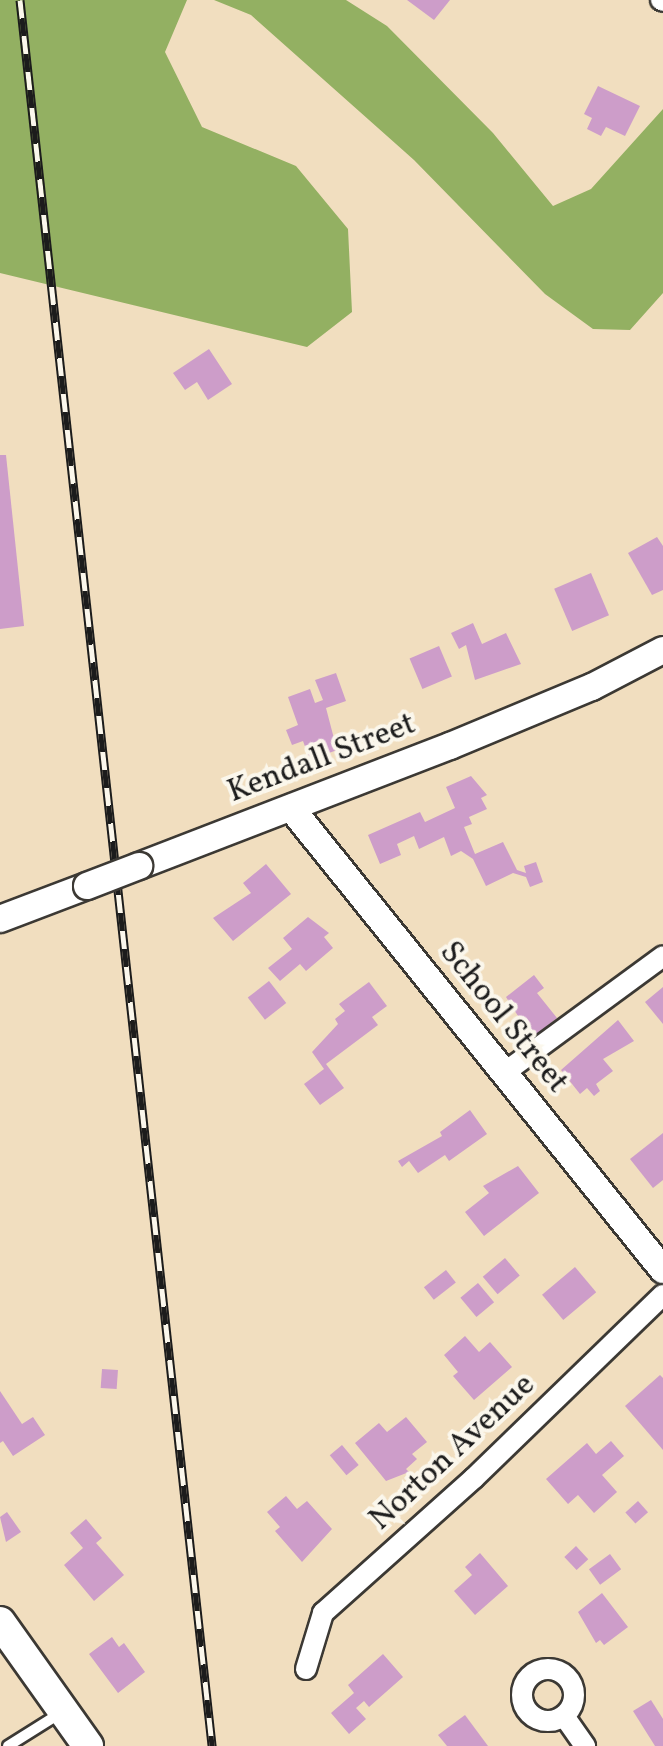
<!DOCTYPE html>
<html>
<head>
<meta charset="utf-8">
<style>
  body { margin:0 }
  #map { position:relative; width:663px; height:1746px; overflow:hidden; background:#f1debf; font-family:Vollkorn,serif }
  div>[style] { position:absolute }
  .forest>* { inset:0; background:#93b062 }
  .building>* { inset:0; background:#cd9dc9; transform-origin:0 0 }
  .roads { filter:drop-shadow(2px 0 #3c3934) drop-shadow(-2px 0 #3c3934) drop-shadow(0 2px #3c3934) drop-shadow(0 -2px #3c3934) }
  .service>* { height:10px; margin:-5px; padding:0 5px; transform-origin:5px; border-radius:5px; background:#fff }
  .minor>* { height:20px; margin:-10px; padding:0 10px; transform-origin:10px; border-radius:10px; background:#fff }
  .minor>.ring { margin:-10px; padding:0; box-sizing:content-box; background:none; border:20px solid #fff; border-radius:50% }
  .tertiary>* { height:26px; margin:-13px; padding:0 13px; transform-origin:13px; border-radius:13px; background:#fff }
  .secondary>* { height:30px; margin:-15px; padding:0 15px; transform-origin:15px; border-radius:15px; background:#fff }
  .rail>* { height:9px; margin-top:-4.5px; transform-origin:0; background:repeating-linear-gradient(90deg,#fbf7ec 0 18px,#1c1c1c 0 36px); box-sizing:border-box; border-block:2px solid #1c1c1c }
  .bridges { filter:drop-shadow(2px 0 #3c3934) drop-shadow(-2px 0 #3c3934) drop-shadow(0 2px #3c3934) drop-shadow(0 -2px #3c3934) }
  .tertiary-bridge>* { height:26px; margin:-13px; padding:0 13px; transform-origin:13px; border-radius:13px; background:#fff }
  span { translate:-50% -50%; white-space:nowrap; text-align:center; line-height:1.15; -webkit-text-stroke:8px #fbf7ec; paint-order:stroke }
  .street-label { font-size:32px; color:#1c1c1c }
</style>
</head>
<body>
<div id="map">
  <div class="forest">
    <i style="clip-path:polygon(0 0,187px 0,165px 52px,202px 127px,296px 166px,348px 229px,352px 312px,307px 347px,0 273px)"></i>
    <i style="clip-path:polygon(214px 0,346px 0,387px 26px,493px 133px,553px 206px,591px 189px,663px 109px,663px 293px,630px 330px,593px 329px,545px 294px,414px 160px,251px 15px)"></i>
  </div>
  <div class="building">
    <i style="clip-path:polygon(407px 0,450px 0,434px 20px)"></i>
    <i style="clip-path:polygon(598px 86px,640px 106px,625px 136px,606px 127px,601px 136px,587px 129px,592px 118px,584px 114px)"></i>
    <i style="clip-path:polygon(209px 349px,232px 384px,208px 400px,197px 382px,185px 390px,173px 373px)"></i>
    <i style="clip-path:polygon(0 455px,6px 455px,24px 626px,0 629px)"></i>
    <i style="clip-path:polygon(657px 537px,663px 546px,663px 590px,652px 595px,628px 553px)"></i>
    <i style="left:591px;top:573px;width:46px;height:40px;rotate:67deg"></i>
    <i style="clip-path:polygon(473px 623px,482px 644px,506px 633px,521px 664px,475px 680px,466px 645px,459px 649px,451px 633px)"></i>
    <i style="left:439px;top:646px;width:33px;height:32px;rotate:67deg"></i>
    <i style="clip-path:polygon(336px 673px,346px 701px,326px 708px,337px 750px,310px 760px,303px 741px,292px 745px,286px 730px,298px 725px,288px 697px,310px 689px,315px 703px,323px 700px,315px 680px)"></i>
    <i style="clip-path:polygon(471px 776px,487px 795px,481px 798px,487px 809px,469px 817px,472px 824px,464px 827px,475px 854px,503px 842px,517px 870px,526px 873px,524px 866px,536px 862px,543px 882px,530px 887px,526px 877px,513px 873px,486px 886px,473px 859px,461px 851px,451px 856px,444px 837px,419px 849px,414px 836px,397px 844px,401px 855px,380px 864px,368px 835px,420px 812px,425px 822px,455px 808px,446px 787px)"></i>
    <i style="clip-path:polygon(266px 864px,291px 894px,233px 941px,213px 918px,251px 893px,243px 883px)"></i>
    <i style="clip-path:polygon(308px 917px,329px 933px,324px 937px,333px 948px,306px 971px,300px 964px,280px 981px,268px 968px,292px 949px,283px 938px)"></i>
    <i style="clip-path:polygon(534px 975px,544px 988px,537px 993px,557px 1018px,532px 1038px,506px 997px)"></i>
    <i style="left:269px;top:981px;width:28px;height:27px;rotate:52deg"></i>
    <i style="clip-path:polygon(369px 982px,387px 1006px,372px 1017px,378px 1025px,326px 1064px,344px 1088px,320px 1105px,304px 1084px,324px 1069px,312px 1052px,338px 1024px,335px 1019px,345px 1011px,339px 1004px)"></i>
    <i style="clip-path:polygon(663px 987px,663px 1024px,645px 1002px)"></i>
    <i style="clip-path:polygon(618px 1020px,634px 1041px,603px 1059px,613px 1071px,596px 1084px,600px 1091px,594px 1096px,587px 1088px,580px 1094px,561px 1070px)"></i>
    <i style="clip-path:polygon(470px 1110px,487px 1134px,449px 1161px,445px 1155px,418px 1173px,409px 1161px,402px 1167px,398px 1161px,442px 1136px,440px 1132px)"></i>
    <i style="clip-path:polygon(663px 1133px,663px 1180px,653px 1188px,630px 1159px)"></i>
    <i style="clip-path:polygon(518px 1166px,539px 1193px,484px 1236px,465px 1212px,489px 1193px,483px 1186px)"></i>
    <i style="left:505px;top:1258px;width:23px;height:29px;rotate:50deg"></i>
    <i style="left:575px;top:1267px;width:33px;height:43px;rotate:50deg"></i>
    <i style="left:446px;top:1270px;width:16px;height:28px;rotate:52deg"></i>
    <i style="left:478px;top:1283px;width:25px;height:23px;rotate:50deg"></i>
    <i style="clip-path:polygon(465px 1336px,479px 1352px,490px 1342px,512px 1367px,474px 1400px,453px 1376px,458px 1372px,444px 1355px)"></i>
    <i style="left:102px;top:1369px;width:16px;height:19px;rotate:4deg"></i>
    <i style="clip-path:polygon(660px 1375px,663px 1378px,663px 1450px,625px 1406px)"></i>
    <i style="clip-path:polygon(0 1391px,22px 1424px,33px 1417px,45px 1435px,13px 1456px,3px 1441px,0 1443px)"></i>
    <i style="clip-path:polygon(406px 1417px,427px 1442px,412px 1454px,417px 1459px,406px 1469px,409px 1472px,386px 1481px,355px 1443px,379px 1423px,387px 1432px)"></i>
    <i style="clip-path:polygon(611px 1441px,624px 1456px,602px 1475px,617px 1492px,594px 1513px,578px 1495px,568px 1504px,546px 1479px,587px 1443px,596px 1454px)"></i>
    <i style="left:342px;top:1445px;width:26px;height:16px;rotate:50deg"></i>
    <i style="clip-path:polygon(286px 1496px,297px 1509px,307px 1501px,332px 1529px,302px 1562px,275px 1531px,280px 1527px,267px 1512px)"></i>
    <i style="left:638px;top:1501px;width:15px;height:17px;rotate:48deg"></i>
    <i style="clip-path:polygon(7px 1512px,21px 1532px,6px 1542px,0 1517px)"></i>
    <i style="clip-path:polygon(86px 1519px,102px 1538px,96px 1543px,124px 1575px,94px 1601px,64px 1565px,83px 1548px,70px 1533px)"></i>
    <i style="left:576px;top:1546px;width:18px;height:16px;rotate:47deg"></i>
    <i style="clip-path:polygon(480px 1553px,508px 1586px,475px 1615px,454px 1591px,472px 1575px,465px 1567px)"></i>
    <i style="left:610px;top:1554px;width:19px;height:26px;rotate:54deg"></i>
    <i style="clip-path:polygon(602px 1593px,628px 1627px,604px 1645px,600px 1640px,596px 1643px,578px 1612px)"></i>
    <i style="clip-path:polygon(112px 1637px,119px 1647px,124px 1643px,145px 1672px,118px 1693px,89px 1654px)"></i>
    <i style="clip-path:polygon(383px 1654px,403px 1677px,369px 1707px,364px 1701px,356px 1708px,366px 1719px,349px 1734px,331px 1713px,354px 1693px,348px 1685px)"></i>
    <i style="clip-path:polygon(651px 1700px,663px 1719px,663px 1746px,655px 1746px,633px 1711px)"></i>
    <i style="clip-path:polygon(465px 1715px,488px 1746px,447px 1746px,438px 1735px)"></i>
  </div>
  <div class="roads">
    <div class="service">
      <i style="left:8px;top:1746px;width:64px;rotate:-32.2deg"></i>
    </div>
    <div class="minor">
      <i style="left:661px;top:0;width:2px;rotate:27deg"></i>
      <i style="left:504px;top:1073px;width:197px;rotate:-36.3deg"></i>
      <i style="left:306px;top:1669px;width:59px;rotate:-73.1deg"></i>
      <i style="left:323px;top:1613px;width:203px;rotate:-41.8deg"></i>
      <i style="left:474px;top:1478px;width:263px;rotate:-44.1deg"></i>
      <i class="ring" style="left:522px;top:1669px;width:32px;height:32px"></i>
      <i style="left:564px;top:1716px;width:37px;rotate:55deg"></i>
    </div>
    <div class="tertiary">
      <i style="left:291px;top:808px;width:593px;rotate:51.16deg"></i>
      <i style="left:139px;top:866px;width:333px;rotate:-21.1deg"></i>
      <i style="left:450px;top:746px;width:154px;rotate:-22.6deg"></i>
      <i style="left:592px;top:687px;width:80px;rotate:-27.5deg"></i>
      <i style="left:0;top:919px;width:93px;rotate:-20.8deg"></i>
    </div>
    <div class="secondary">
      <i style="left:0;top:1622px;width:152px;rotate:54.6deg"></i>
    </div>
  </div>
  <div class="rail">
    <i style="left:20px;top:0;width:1757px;rotate:83.72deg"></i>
  </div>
  <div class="bridges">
    <div class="tertiary-bridge">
      <i style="left:87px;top:886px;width:56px;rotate:-21deg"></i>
    </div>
  </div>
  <div class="street-label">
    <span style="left:322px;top:759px;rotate:-21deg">Kendall Street</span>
    <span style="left:503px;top:1018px;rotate:51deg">School Street</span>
    <span style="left:453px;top:1453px;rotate:-43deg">Norton Avenue</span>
  </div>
</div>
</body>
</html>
